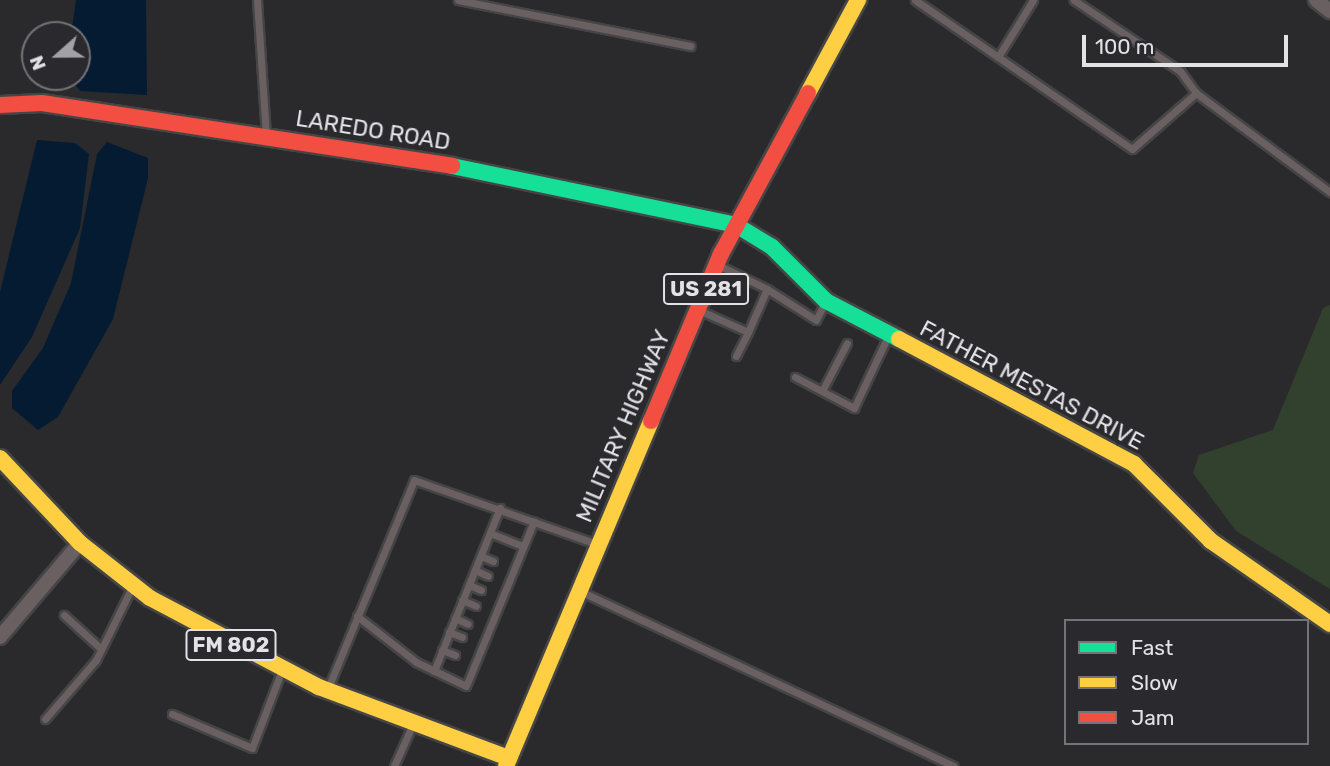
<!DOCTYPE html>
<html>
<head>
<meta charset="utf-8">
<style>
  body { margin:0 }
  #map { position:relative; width:1330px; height:766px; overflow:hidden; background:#2a2a2d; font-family:Rubik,sans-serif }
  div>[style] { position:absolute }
  .green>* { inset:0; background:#32412d }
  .water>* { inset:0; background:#041b32 }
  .roads { filter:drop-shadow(2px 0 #454546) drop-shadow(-2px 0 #454546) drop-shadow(0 2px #454546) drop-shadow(0 -2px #454546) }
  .lane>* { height:7px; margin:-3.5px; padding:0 3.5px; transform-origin:3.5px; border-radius:3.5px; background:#6a6062 }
  .street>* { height:14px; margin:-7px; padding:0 7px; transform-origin:7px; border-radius:7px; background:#6a6062 }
  .fast>* { height:16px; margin:-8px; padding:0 8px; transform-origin:8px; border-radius:8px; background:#16e098 }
  .slow>* { height:16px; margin:-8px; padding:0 8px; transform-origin:8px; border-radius:8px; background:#ffcf43 }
  .jam>* { height:16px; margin:-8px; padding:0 8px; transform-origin:8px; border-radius:8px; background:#f24e42 }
  span { translate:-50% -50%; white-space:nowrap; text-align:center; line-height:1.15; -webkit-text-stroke:6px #29292e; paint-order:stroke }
  .shield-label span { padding:2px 5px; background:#29292e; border:2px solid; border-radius:5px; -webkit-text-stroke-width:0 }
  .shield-label { font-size:21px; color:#e3e3e6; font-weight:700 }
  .street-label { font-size:23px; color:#e3e3e6 }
  .legend { position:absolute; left:1064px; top:619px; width:245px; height:126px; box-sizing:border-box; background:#29292e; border:2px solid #737378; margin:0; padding:9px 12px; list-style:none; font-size:21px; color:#e3e3e6 }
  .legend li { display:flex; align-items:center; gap:14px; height:35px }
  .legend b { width:35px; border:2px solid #737378 }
  .north { position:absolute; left:21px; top:21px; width:70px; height:70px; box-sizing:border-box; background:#29292e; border:2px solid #737378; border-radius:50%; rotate:249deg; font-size:19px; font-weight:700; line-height:28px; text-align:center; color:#e3e3e6 }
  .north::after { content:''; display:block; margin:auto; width:24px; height:32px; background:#a2a2a5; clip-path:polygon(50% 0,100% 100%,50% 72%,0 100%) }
  .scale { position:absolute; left:1082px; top:35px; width:206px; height:32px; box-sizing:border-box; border:4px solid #e3e3e6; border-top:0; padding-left:9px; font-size:21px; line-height:24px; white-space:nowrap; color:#e3e3e6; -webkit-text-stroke:5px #29292e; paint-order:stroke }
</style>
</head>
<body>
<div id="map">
  <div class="green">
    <i style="clip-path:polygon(1330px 305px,1330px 589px,1236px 531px,1193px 473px,1199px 455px,1273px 430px,1323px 308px)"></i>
  </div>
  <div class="water">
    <i style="clip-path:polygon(76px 0,146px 0,147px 95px,80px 91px,70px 77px,77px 77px,77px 35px,71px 35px)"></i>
    <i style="clip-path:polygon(37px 140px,75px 143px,89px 154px,80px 228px,32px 337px,0 385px,0 292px)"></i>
    <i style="clip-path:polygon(107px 142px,148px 158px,148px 178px,113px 319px,58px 417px,38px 430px,12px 408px,12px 391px,43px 348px,71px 283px,97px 154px)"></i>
  </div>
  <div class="roads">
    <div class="lane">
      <i style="left:257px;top:0;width:136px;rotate:86.2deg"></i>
      <i style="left:458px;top:0;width:237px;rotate:11.2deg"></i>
      <i style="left:915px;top:0;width:263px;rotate:34.5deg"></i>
      <i style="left:1132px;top:149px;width:85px;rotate:-41.2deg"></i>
      <i style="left:1196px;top:93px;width:27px;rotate:-126deg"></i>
      <i style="left:1180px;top:71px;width:128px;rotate:-146.2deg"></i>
      <i style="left:998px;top:57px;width:67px;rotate:-58.4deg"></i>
      <i style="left:1196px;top:93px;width:167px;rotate:36.5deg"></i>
      <i style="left:718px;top:265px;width:55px;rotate:26.1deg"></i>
      <i style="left:701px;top:311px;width:51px;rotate:24.1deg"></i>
      <i style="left:748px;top:332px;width:47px;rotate:-66.2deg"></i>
      <i style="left:767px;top:289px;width:58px;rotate:32.3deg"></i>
      <i style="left:816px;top:320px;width:20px;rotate:-63deg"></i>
      <i style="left:736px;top:356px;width:27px;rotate:-63deg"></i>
      <i style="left:795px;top:377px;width:67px;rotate:27.7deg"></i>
      <i style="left:854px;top:408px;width:82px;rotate:-64.7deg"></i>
      <i style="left:822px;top:391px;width:54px;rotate:-62.5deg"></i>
      <i style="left:490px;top:533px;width:35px;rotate:22deg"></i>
      <i style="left:481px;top:556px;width:13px;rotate:23deg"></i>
      <i style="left:475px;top:570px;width:14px;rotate:25deg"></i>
      <i style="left:469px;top:585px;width:13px;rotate:23deg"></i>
      <i style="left:582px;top:592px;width:410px;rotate:25.1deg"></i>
      <i style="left:462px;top:600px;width:15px;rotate:23deg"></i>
      <i style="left:64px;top:615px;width:47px;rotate:42.4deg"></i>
      <i style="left:357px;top:616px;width:75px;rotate:37.9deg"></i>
      <i style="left:416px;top:662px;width:55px;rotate:25.6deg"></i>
      <i style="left:466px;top:686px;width:178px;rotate:-67.6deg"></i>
      <i style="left:455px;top:618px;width:14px;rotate:25deg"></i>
      <i style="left:449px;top:632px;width:14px;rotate:21deg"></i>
      <i style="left:442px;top:650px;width:14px;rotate:21deg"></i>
      <i style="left:434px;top:671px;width:176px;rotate:-68deg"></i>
      <i style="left:328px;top:688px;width:225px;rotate:-67.5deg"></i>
      <i style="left:414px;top:480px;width:194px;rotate:19.3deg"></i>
      <i style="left:172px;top:714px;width:87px;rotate:23deg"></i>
      <i style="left:252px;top:748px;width:84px;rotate:-69deg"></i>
      <i style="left:45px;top:719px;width:78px;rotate:-49.2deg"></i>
      <i style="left:96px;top:660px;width:81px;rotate:-63.7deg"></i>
      <i style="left:394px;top:766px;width:44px;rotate:-65.8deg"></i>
    </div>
    <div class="street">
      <i style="left:1316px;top:0;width:18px;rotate:38deg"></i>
      <i style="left:0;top:637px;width:123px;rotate:-49.6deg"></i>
    </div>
    <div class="fast">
      <i style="left:452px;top:166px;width:290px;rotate:11.7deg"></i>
      <i style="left:736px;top:225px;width:42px;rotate:31.4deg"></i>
      <i style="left:772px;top:247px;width:76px;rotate:45deg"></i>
      <i style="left:826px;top:301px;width:82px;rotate:27.5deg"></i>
    </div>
    <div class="slow">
      <i style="left:808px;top:93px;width:106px;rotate:-61.7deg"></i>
      <i style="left:899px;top:339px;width:266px;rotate:28deg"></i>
      <i style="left:1134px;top:464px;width:109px;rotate:45deg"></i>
      <i style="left:1211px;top:541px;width:145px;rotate:34.9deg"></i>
      <i style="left:0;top:458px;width:117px;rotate:46.7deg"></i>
      <i style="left:80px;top:543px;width:89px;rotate:38.2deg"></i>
      <i style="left:150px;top:598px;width:191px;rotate:27.8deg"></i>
      <i style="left:319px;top:687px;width:203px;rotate:20.5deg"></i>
      <i style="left:506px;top:766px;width:374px;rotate:-67.2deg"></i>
    </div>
    <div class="jam">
      <i style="left:0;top:105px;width:42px;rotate:-2.7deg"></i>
      <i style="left:42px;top:103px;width:415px;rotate:8.7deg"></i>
      <i style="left:651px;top:421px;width:181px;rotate:-67.3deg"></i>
      <i style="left:721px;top:254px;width:183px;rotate:-61.6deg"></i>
    </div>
  </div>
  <div class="shield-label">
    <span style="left:706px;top:289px">US 281</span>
    <span style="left:231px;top:645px">FM 802</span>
  </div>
  <div class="street-label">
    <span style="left:373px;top:130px;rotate:9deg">LAREDO ROAD</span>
    <span style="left:1032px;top:385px;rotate:28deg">FATHER MESTAS DRIVE</span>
    <span style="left:623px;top:426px;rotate:-67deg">MILITARY HIGHWAY</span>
  </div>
  <ul class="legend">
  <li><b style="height:9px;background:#16e098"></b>Fast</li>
  <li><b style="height:9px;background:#ffcf43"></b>Slow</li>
  <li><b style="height:9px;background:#f24e42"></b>Jam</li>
  </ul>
  <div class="north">N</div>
  <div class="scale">100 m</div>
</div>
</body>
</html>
